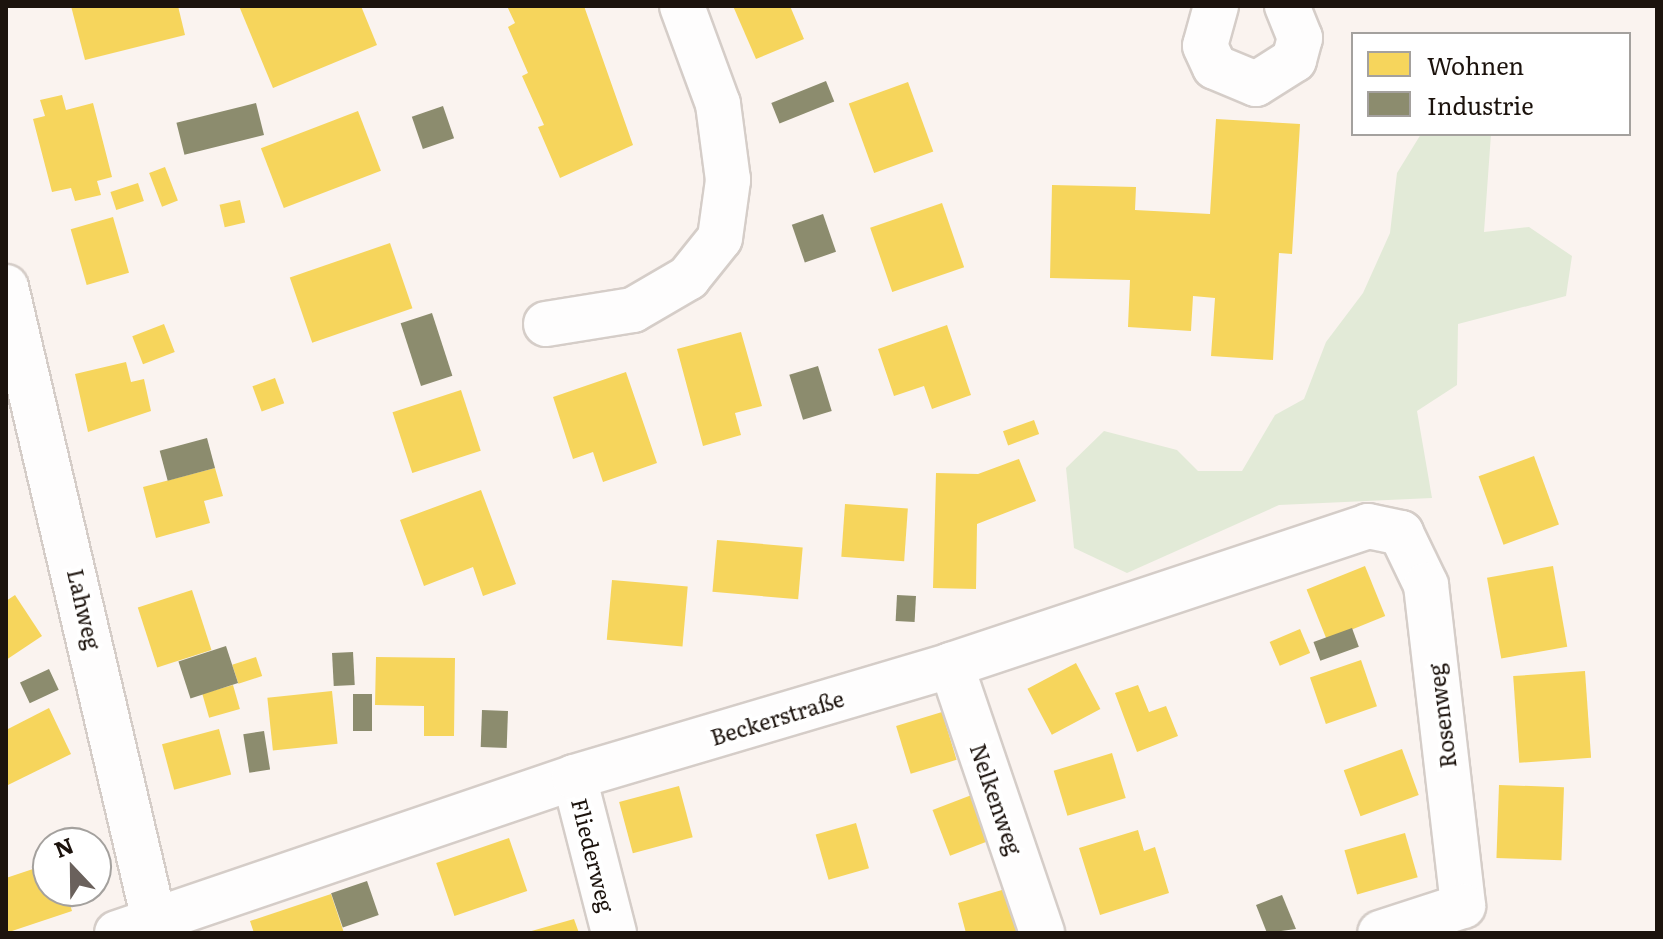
<!DOCTYPE html>
<html>
<head>
<meta charset="utf-8">
<style>
  body { margin:0 }
  #map { position:relative; width:1663px; height:939px; overflow:hidden; background:#faf3ef; font-family:Literata,serif }
  div>[style] { position:absolute }
  .green>* { inset:0; background:#e2ead7 }
  .homes>* { inset:0; background:#f6d55c; transform-origin:0 0 }
  .industry>* { inset:0; background:#8c8c6e; transform-origin:0 0 }
  .roads { filter:drop-shadow(2px 0 #d5cdc8) drop-shadow(-2px 0 #d5cdc8) drop-shadow(0 2px #d5cdc8) drop-shadow(0 -2px #d5cdc8) }
  .minor>* { height:44px; margin:-22px; padding:0 22px; transform-origin:22px; border-radius:22px; background:#fefdfd }
  span { translate:-50% -50%; white-space:nowrap; text-align:center; line-height:1.15; -webkit-text-stroke:8px #fff; paint-order:stroke }
  .street-label { font-size:22px; color:#1c130d }
  .frame { position:absolute; inset:0; border:8px solid #1c130d; pointer-events:none }
  .legend { position:absolute; left:1351px; top:32px; width:280px; height:104px; box-sizing:border-box; background:#fff; border:2px solid #a4a19e; margin:0; padding:10px 14px; list-style:none; font-size:24px; color:#1c130d }
  .legend li { display:flex; align-items:center; gap:16px; height:40px }
  .legend b { width:40px; border:2px solid #a4a19e }
  .north { position:absolute; left:32px; top:827px; width:80px; height:80px; box-sizing:border-box; background:#fff; border:2px solid #a4a19e; border-radius:50%; rotate:338deg; font-size:22px; font-weight:700; line-height:32px; text-align:center; color:#1c130d }
  .north::after { content:''; display:block; margin:auto; width:28px; height:36px; background:#6a615c; clip-path:polygon(50% 0,100% 100%,50% 72%,0 100%) }
</style>
</head>
<body>
<div id="map">
  <div class="green">
    <i style="clip-path:polygon(1421px 134px,1491px 134px,1484px 232px,1529px 227px,1572px 256px,1566px 296px,1458px 324px,1457px 385px,1417px 411px,1432px 498px,1279px 505px,1127px 573px,1074px 548px,1066px 468px,1104px 431px,1177px 450px,1198px 471px,1242px 471px,1275px 415px,1304px 399px,1326px 342px,1363px 293px,1390px 233px,1397px 173px)"></i>
  </div>
  <div class="homes">
    <i style="clip-path:polygon(71px 6px,178px 6px,185px 35px,85px 60px)"></i>
    <i style="clip-path:polygon(239px 6px,361px 6px,377px 45px,273px 88px)"></i>
    <i style="clip-path:polygon(507px 6px,584px 6px,633px 145px,560px 178px,538px 127px,544px 125px,522px 76px,528px 73px,508px 27px,515px 23px)"></i>
    <i style="clip-path:polygon(733px 6px,790px 6px,804px 39px,756px 59px)"></i>
    <i style="left:908px;top:82px;width:74px;height:63px;rotate:70deg"></i>
    <i style="clip-path:polygon(62px 95px,66px 110px,93px 103px,112px 177px,97px 181px,101px 195px,75px 201px,71px 188px,52px 192px,33px 119px,45px 116px,40px 100px)"></i>
    <i style="left:358px;top:111px;width:64px;height:104px;rotate:69deg"></i>
    <i style="clip-path:polygon(1216px 119px,1300px 124px,1292px 254px,1279px 253px,1273px 360px,1211px 356px,1215px 298px,1193px 296px,1191px 331px,1128px 327px,1130px 280px,1050px 278px,1052px 185px,1136px 187px,1135px 210px,1210px 214px)"></i>
    <i style="left:165px;top:167px;width:36px;height:17px;rotate:69deg"></i>
    <i style="left:138px;top:183px;width:19px;height:29px;rotate:72deg"></i>
    <i style="left:240px;top:200px;width:23px;height:21px;rotate:77deg"></i>
    <i style="left:942px;top:203px;width:68px;height:76px;rotate:71deg"></i>
    <i style="left:113px;top:217px;width:58px;height:44px;rotate:74deg"></i>
    <i style="left:390px;top:243px;width:69px;height:106px;rotate:71deg"></i>
    <i style="left:164px;top:324px;width:30px;height:34px;rotate:69deg"></i>
    <i style="clip-path:polygon(947px 325px,971px 395px,932px 409px,924px 386px,894px 396px,878px 349px)"></i>
    <i style="clip-path:polygon(741px 332px,762px 406px,735px 413px,741px 435px,703px 446px,677px 349px)"></i>
    <i style="clip-path:polygon(126px 362px,131px 382px,144px 379px,151px 411px,88px 432px,75px 374px)"></i>
    <i style="clip-path:polygon(626px 372px,657px 463px,603px 482px,593px 452px,573px 459px,553px 397px)"></i>
    <i style="left:275px;top:378px;width:27px;height:24px;rotate:70deg"></i>
    <i style="left:461px;top:390px;width:64px;height:72px;rotate:72deg"></i>
    <i style="left:1034px;top:420px;width:15px;height:33px;rotate:70deg"></i>
    <i style="left:1534px;top:456px;width:73px;height:59px;rotate:70deg"></i>
    <i style="clip-path:polygon(1019px 459px,1036px 501px,977px 524px,976px 589px,933px 588px,936px 473px,978px 474px)"></i>
    <i style="clip-path:polygon(215px 468px,223px 496px,204px 501px,210px 523px,156px 538px,143px 487px)"></i>
    <i style="clip-path:polygon(481px 490px,516px 584px,483px 596px,473px 567px,424px 586px,400px 520px)"></i>
    <i style="left:845px;top:504px;width:63px;height:53px;rotate:4deg"></i>
    <i style="left:717px;top:540px;width:86px;height:52px;rotate:5deg"></i>
    <i style="left:1365px;top:566px;width:54px;height:63px;rotate:68deg"></i>
    <i style="left:1553px;top:566px;width:82px;height:67px;rotate:80deg"></i>
    <i style="left:612px;top:580px;width:76px;height:60px;rotate:5deg"></i>
    <i style="left:192px;top:590px;width:63px;height:57px;rotate:72deg"></i>
    <i style="clip-path:polygon(15px 595px,42px 636px,6px 660px,6px 601px)"></i>
    <i style="left:1300px;top:629px;width:26px;height:33px;rotate:67deg"></i>
    <i style="left:256px;top:657px;width:20px;height:25px;rotate:72deg"></i>
    <i style="clip-path:polygon(376px 657px,455px 658px,454px 736px,424px 736px,424px 706px,375px 705px)"></i>
    <i style="left:1361px;top:660px;width:49px;height:54px;rotate:71deg"></i>
    <i style="left:1076px;top:663px;width:52px;height:55px;rotate:62deg"></i>
    <i style="left:1585px;top:671px;width:87px;height:72px;rotate:86deg"></i>
    <i style="left:233px;top:685px;width:25px;height:32px;rotate:74deg"></i>
    <i style="clip-path:polygon(1138px 685px,1149px 712px,1166px 706px,1178px 736px,1137px 752px,1115px 693px)"></i>
    <i style="left:332px;top:691px;width:53px;height:65px;rotate:84deg"></i>
    <i style="clip-path:polygon(49px 708px,71px 754px,8px 785px,6px 730px)"></i>
    <i style="left:942px;top:712px;width:50px;height:48px;rotate:73deg"></i>
    <i style="left:219px;top:729px;width:47px;height:59px;rotate:75deg"></i>
    <i style="left:1402px;top:749px;width:49px;height:62px;rotate:70deg"></i>
    <i style="left:1112px;top:753px;width:47px;height:61px;rotate:73deg"></i>
    <i style="left:1499px;top:785px;width:65px;height:73px;rotate:2deg"></i>
    <i style="left:679px;top:786px;width:53px;height:62px;rotate:75deg"></i>
    <i style="left:982px;top:791px;width:49px;height:53px;rotate:69deg"></i>
    <i style="left:856px;top:823px;width:47px;height:42px;rotate:74deg"></i>
    <i style="clip-path:polygon(1138px 830px,1144px 851px,1155px 847px,1169px 893px,1100px 915px,1079px 848px)"></i>
    <i style="left:1405px;top:833px;width:46px;height:63px;rotate:74deg"></i>
    <i style="left:509px;top:838px;width:56px;height:77px;rotate:71deg"></i>
    <i style="clip-path:polygon(48px 864px,48px 891px,66px 891px,72px 911px,6px 933px,6px 878px)"></i>
    <i style="clip-path:polygon(1012px 887px,1025px 933px,966px 933px,958px 903px)"></i>
    <i style="clip-path:polygon(331px 894px,344px 933px,254px 933px,250px 921px)"></i>
    <i style="clip-path:polygon(574px 919px,579px 933px,529px 933px,528px 932px)"></i>
  </div>
  <div class="industry">
    <i style="left:826px;top:81px;width:22px;height:59px;rotate:68deg"></i>
    <i style="left:256px;top:103px;width:33px;height:82px;rotate:76deg"></i>
    <i style="left:443px;top:106px;width:34px;height:33px;rotate:71deg"></i>
    <i style="left:823px;top:214px;width:40px;height:33px;rotate:71deg"></i>
    <i style="left:432px;top:313px;width:66px;height:33px;rotate:72deg"></i>
    <i style="left:818px;top:366px;width:47px;height:30px;rotate:73deg"></i>
    <i style="left:207px;top:438px;width:31px;height:49px;rotate:75deg"></i>
    <i style="left:897px;top:595px;width:19px;height:26px;rotate:3deg"></i>
    <i style="left:1352px;top:628px;width:20px;height:41px;rotate:70deg"></i>
    <i style="left:226px;top:646px;width:39px;height:50px;rotate:72deg"></i>
    <i style="left:353px;top:652px;width:33px;height:21px;rotate:87deg"></i>
    <i style="left:49px;top:669px;width:23px;height:32px;rotate:65deg"></i>
    <i style="left:353px;top:694px;width:19px;height:37px"></i>
    <i style="left:482px;top:710px;width:26px;height:37px;rotate:2deg"></i>
    <i style="left:264px;top:731px;width:39px;height:21px;rotate:81deg"></i>
    <i style="left:367px;top:881px;width:36px;height:38px;rotate:71deg"></i>
    <i style="clip-path:polygon(1282px 895px,1296px 929px,1267px 933px,1256px 905px)"></i>
  </div>
  <div class="roads">
    <div class="minor">
      <i style="left:1216px;top:6px;width:41px;rotate:105.4deg"></i>
      <i style="left:1205px;top:46px;width:23px;rotate:65deg"></i>
      <i style="left:1215px;top:67px;width:44px;rotate:22.5deg"></i>
      <i style="left:1256px;top:84px;width:45px;rotate:-32.3deg"></i>
      <i style="left:1294px;top:60px;width:23px;rotate:-75deg"></i>
      <i style="left:1300px;top:38px;width:35px;rotate:-112deg"></i>
      <i style="left:6px;top:287px;width:663px;rotate:76.84deg"></i>
      <i style="left:546px;top:324px;width:88px;rotate:-9.1deg"></i>
      <i style="left:633px;top:310px;width:64px;rotate:-30.2deg"></i>
      <i style="left:688px;top:278px;width:51px;rotate:-51.3deg"></i>
      <i style="left:720px;top:238px;width:59px;rotate:-82.1deg"></i>
      <i style="left:728px;top:180px;width:77px;rotate:-97.5deg"></i>
      <i style="left:718px;top:104px;width:104px;rotate:-110.2deg"></i>
      <i style="left:951px;top:665px;width:283px;rotate:71.2deg"></i>
      <i style="left:574px;top:777px;width:161px;rotate:75.6deg"></i>
      <i style="left:117px;top:933px;width:483px;rotate:-18.8deg"></i>
      <i style="left:574px;top:777px;width:393px;rotate:-16.5deg"></i>
      <i style="left:951px;top:665px;width:440px;rotate:-18.4deg"></i>
      <i style="left:1368px;top:526px;width:34px;rotate:12deg"></i>
      <i style="left:1401px;top:533px;width:58px;rotate:64.3deg"></i>
      <i style="left:1426px;top:585px;width:323px;rotate:83.4deg"></i>
      <i style="left:1463px;top:906px;width:87px;rotate:162deg"></i>
    </div>
  </div>
  <div class="street-label">
    <span style="left:85px;top:609px;rotate:77deg">Lahweg</span>
    <span style="left:1441px;top:716px;rotate:-97deg">Rosenweg</span>
    <span style="left:777px;top:717px;rotate:-17deg">Beckerstraße</span>
    <span style="left:997px;top:799px;rotate:71deg">Nelkenweg</span>
    <span style="left:594px;top:855px;rotate:76deg">Fliederweg</span>
  </div>
  <div class="frame"></div>
  <ul class="legend">
  <li><b style="height:22px;background:#f6d55c"></b>Wohnen</li>
  <li><b style="height:22px;background:#8c8c6e"></b>Industrie</li>
  </ul>
  <div class="north">N</div>
</div>
</body>
</html>
